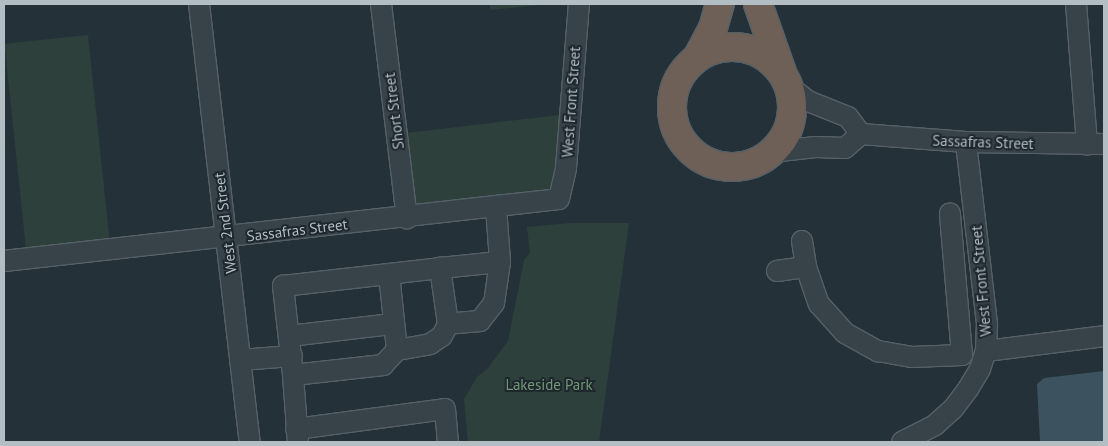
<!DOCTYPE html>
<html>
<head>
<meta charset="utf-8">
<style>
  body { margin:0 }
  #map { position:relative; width:1108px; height:446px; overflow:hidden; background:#253138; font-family:"PT Sans",sans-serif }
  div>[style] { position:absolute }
  .green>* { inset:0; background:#2d403c; transform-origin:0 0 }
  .water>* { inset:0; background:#3c525f }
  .roads { filter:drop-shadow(1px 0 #566067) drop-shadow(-1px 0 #566067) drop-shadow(0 1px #566067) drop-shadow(0 -1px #566067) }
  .minor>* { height:20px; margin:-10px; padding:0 10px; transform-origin:10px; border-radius:10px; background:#384249 }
  .highway>* { height:28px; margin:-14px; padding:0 14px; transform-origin:14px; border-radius:14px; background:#6e6056 }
  .highway>.ring { margin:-14px; padding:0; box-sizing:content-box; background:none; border:28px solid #6e6056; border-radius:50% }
  span { translate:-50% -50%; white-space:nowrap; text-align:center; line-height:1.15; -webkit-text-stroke:4px #1d272d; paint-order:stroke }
  .street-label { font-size:15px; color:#b3bdc4 }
  .park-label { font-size:15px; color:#749876 }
  .frame { position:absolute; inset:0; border:5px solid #b3bdc4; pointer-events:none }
</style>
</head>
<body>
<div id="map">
  <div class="green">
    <i style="clip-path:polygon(490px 4px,551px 4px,490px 10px)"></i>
    <i style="left:88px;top:35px;width:207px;height:84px;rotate:84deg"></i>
    <i style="clip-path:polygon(560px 115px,554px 180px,552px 186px,545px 192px,414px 204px,406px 133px)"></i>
    <i style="clip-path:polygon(571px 223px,629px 223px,599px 442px,468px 442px,464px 399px,477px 377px,488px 368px,508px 341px,524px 260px,530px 253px,527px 227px)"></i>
  </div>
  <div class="water">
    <i style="clip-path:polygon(1104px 371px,1104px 442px,1040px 442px,1037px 384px,1044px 378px)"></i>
  </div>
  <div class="roads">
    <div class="minor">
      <i style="left:199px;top:4px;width:441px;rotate:83.4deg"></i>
      <i style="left:381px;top:4px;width:216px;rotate:83.1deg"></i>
      <i style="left:1076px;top:4px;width:141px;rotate:85.5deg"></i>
      <i style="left:786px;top:84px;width:28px;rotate:38deg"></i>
      <i style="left:808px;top:101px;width:43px;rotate:21.8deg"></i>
      <i style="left:848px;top:117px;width:21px;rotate:53deg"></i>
      <i style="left:771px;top:152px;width:45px;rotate:-6.3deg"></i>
      <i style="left:816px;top:147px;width:29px;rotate:2deg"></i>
      <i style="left:845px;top:148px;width:21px;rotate:-41deg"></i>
      <i style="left:861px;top:134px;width:105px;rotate:4.4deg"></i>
      <i style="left:966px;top:142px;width:138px;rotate:0.8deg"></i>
      <i style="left:496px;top:207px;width:55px;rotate:85.8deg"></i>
      <i style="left:802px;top:241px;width:26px;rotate:81deg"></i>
      <i style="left:806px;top:267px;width:39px;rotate:71deg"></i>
      <i style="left:819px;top:304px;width:39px;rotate:48deg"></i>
      <i style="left:845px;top:333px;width:38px;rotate:29deg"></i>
      <i style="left:878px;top:351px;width:35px;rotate:10deg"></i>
      <i style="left:912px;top:357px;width:50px;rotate:-2.3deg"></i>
      <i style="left:962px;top:355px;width:142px;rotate:-94.9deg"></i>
      <i style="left:4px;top:261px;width:558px;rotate:-6.37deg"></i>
      <i style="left:559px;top:199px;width:32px;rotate:-77deg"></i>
      <i style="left:566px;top:168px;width:165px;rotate:-85.5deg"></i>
      <i style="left:777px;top:271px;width:29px;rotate:-8deg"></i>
      <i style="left:289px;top:336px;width:105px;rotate:-6.6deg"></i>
      <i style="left:397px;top:350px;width:34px;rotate:-10deg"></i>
      <i style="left:430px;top:344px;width:14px;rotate:-34deg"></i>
      <i style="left:442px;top:336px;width:13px;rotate:-63deg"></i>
      <i style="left:986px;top:351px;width:119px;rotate:-7.2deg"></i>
      <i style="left:240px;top:360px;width:52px;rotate:-4.4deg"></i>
      <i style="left:293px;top:375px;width:91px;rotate:-6.3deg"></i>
      <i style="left:383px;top:365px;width:21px;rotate:-47deg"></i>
      <i style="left:397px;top:350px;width:76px;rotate:-96deg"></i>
      <i style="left:296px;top:429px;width:150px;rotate:-7.6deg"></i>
      <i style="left:445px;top:409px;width:33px;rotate:85deg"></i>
      <i style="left:298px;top:442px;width:67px;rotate:-94.3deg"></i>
      <i style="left:293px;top:375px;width:90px;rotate:-96.4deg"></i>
      <i style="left:283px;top:286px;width:158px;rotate:-6.5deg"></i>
      <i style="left:440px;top:268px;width:60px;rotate:-5.7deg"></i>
      <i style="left:500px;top:262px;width:41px;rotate:98.3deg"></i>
      <i style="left:494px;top:303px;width:23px;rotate:128deg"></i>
      <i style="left:480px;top:321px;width:32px;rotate:175deg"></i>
      <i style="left:448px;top:324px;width:57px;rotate:-98.1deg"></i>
      <i style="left:902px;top:442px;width:37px;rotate:-27deg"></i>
      <i style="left:935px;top:425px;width:24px;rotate:-42deg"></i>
      <i style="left:953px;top:409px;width:25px;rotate:-53deg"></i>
      <i style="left:968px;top:389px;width:23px;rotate:-59deg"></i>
      <i style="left:980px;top:369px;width:19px;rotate:-72deg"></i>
      <i style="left:986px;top:351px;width:27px;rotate:-88deg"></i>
      <i style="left:987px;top:324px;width:183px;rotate:-96.6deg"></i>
    </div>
    <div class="highway">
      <i style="left:758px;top:4px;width:72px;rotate:70.6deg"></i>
      <i class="ring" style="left:672px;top:47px;width:92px;height:92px"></i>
      <i style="left:697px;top:58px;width:34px;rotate:-62deg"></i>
      <i style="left:713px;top:28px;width:25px;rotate:-74deg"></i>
    </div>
  </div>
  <div class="street-label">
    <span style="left:571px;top:102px;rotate:-86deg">West Front Street</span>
    <span style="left:394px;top:111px;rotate:-97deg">Short Street</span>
    <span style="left:983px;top:142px;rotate:2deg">Sassafras Street</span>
    <span style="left:225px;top:223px;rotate:-97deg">West 2nd Street</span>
    <span style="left:297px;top:230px;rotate:-7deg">Sassafras Street</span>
    <span style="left:981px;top:281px;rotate:-95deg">West Front Street</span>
  </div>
  <div class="park-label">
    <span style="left:549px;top:385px">Lakeside Park</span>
  </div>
  <div class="frame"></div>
</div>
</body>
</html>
